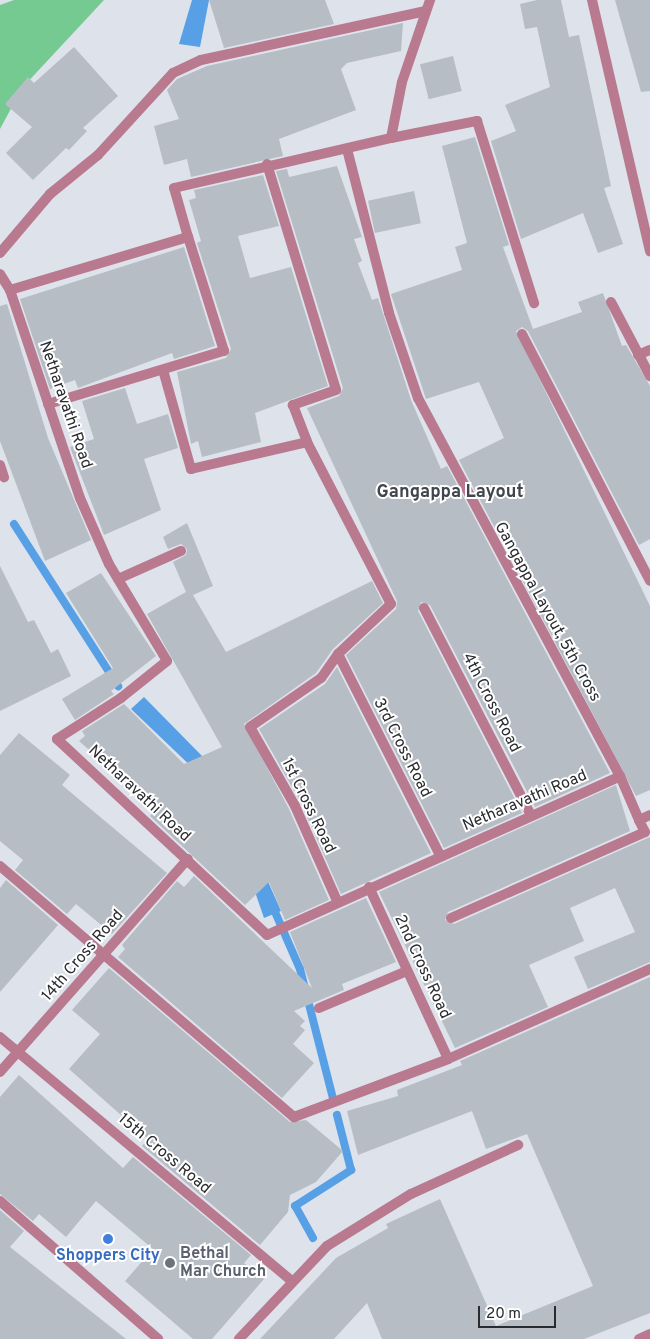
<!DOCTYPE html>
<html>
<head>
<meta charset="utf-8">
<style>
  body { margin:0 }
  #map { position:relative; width:650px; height:1339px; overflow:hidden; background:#dde2eb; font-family:Overpass,sans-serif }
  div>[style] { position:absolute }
  .green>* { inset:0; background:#75ca92 }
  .water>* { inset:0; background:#58a0e5 }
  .stream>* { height:8px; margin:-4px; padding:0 4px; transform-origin:4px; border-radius:4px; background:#58a0e5 }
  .building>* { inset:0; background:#b7bdc5; transform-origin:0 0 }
  .street>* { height:10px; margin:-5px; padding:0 5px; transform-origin:5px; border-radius:5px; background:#b9798e }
  .dots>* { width:14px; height:14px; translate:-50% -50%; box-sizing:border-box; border:2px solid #fff; border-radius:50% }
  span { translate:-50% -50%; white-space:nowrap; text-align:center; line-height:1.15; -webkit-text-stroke:4px #fff; paint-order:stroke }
  .street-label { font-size:16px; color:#292b2f }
  .worship-label { font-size:16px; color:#5b616d; font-weight:700 }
  .left { translate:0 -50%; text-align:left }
  .shop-label { font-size:16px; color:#366cbe; font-weight:700 }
  .neighbourhood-label { font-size:18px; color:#41454c; font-weight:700 }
  .scale { position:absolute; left:478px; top:1306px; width:78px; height:22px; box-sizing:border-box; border:2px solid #292b2f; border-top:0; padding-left:6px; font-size:15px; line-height:18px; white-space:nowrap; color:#292b2f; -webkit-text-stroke:4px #fff; paint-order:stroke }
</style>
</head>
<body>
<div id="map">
  <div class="green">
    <i style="clip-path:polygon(14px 0,104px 0,22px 88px,0 129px,0 5px)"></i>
  </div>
  <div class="water">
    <i style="clip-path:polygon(192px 0,209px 0,200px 47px,179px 44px)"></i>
    <i style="clip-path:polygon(144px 697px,203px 757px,229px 793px,281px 911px,264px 918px,243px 857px,198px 773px,131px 709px)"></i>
  </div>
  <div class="stream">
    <i style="left:14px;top:524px;width:193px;rotate:57.3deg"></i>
    <i style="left:272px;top:905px;width:70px;rotate:66.4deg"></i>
    <i style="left:300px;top:969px;width:133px;rotate:75.7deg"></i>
    <i style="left:313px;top:1238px;width:37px;rotate:-119deg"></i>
    <i style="left:295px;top:1206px;width:67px;rotate:-32.7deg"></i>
    <i style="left:351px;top:1170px;width:57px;rotate:-104.3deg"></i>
  </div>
  <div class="building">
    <i style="clip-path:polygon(209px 0,325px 0,334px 24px,224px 48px)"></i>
    <i style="clip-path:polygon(537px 0,561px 0,569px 37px,579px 35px,611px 186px,604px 188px,623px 244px,598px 253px,583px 213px,521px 239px,491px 141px,516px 131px,505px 105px,550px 87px,537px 27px,525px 29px,520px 4px)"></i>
    <i style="clip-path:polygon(615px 0,650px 0,650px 91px,641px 92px)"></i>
    <i style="clip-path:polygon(403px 23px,401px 51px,347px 63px,341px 69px,356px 110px,279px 139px,283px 156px,191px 177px,187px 159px,164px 165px,154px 126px,179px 119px,167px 90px,177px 79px,207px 66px)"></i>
    <i style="clip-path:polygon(74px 47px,118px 96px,83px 128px,87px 131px,69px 150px,66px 148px,33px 180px,6px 153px,32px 127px,5px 104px,28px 77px,34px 83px)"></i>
    <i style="left:453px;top:56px;width:36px;height:34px;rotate:76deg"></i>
    <i style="clip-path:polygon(475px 137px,509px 245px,503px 247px,533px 329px,582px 312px,578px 302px,603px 293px,622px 346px,626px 345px,650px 386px,650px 539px,639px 545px,528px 331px,522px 327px,516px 331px,650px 606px,650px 790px,636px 796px,459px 460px,504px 438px,479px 382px,426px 399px,391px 294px,462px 270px,455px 247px,467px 243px,442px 146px)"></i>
    <i style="clip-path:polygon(337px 166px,362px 237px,354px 239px,362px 261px,358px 263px,372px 300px,378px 298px,411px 400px,441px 469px,447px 466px,610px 773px,535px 807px,430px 605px,421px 602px,418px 611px,522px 813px,444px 848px,346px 655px,396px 609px,397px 601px,307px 408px,339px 396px,343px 388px,276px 171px,287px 169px,289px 177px)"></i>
    <i style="clip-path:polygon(263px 175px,279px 226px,238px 236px,250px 278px,291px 267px,328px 386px,255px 413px,261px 442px,202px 457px,198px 441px,191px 444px,177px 372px,226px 358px,231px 349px,197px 243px,201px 241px,189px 200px,196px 198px,194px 190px)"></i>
    <i style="left:414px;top:191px;width:33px;height:47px;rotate:78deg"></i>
    <i style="clip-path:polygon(184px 247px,215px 346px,174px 359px,172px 353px,78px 388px,75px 380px,50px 389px,20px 299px)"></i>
    <i style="clip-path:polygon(7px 304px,48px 438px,91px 540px,45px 561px,0 441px,0 306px)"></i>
    <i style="clip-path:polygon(125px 388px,137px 424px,168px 414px,178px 448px,144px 459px,161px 510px,104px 535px,70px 447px,94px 439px,82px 401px)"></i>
    <i style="clip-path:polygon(187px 523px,213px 586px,193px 595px,226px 652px,372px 581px,383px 603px,333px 649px,316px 673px,244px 724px,289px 809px,329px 900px,285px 920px,269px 882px,245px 905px,150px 816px,156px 809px,79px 741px,85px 736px,82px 731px,124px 704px,184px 764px,222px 747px,147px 614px,186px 592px,173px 562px,186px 555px,187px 549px,181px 544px,168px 549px,163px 537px)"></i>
    <i style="clip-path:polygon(0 566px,28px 622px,34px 620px,51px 653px,58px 649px,71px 676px,0 711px)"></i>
    <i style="clip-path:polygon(101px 573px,156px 656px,111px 691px,114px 694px,75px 720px,62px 699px,113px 668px,66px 593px)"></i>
    <i style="clip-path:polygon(337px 667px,431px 853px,341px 894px,301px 803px,259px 729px,325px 684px)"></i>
    <i style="clip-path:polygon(19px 733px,70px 775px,62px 785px,167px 873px,112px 934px,76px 904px,67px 914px,15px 870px,23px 860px,0 841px,0 755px)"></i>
    <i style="clip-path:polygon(616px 785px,630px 831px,448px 912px,445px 920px,454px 924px,650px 837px,650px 962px,588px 989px,574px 957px,635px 932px,615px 888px,570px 908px,584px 941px,529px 965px,548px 1007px,455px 1048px,379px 892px)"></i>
    <i style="clip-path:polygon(194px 876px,312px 988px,290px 932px,366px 898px,396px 962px,342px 984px,344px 990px,294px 1011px,305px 1021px,300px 1026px,305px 1030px,293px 1044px,314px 1063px,282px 1098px,118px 957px,125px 949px,122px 945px,177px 881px,184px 887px)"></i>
    <i style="clip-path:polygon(6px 880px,58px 925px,0 992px,0 888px)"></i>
    <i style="clip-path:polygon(109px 968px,290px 1122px,306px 1120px,343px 1151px,316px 1182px,290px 1195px,288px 1212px,260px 1245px,142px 1146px,148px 1139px,69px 1069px,100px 1034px,72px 1010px)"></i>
    <i style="clip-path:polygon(650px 977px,650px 1313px,584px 1339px,382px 1339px,367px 1303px,334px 1339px,260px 1339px,336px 1258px,388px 1228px,386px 1224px,440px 1199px,496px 1326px,593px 1286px,527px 1134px,486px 1149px,472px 1111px,358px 1155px,347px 1111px,398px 1096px,397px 1090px,462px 1065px,460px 1061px)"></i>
    <i style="clip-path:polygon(19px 1075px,123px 1168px,133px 1157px,251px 1255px,244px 1263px,264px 1279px,212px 1339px,193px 1339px,125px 1281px,153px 1249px,96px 1201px,66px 1237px,39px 1214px,33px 1221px,0 1194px,0 1097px)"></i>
    <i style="clip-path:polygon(0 1210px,24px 1231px,10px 1247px,126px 1339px,0 1339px)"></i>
  </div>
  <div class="street">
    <i style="left:592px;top:0;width:258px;rotate:77deg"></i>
    <i style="left:391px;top:138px;width:88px;rotate:-11.2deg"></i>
    <i style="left:477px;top:121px;width:191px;rotate:72.6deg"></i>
    <i style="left:347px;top:149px;width:169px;rotate:75.6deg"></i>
    <i style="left:389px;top:313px;width:90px;rotate:71.2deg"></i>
    <i style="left:418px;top:398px;width:429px;rotate:61.9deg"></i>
    <i style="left:267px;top:164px;width:236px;rotate:73deg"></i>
    <i style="left:336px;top:390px;width:46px;rotate:160.8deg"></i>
    <i style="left:293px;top:405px;width:40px;rotate:69deg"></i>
    <i style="left:0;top:253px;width:77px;rotate:-49.7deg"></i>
    <i style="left:50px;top:194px;width:62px;rotate:-39.1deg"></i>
    <i style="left:98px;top:155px;width:111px;rotate:-47.6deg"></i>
    <i style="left:173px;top:73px;width:31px;rotate:-25deg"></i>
    <i style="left:201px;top:60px;width:230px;rotate:-12.3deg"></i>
    <i style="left:0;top:274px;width:19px;rotate:58deg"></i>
    <i style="left:10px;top:290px;width:219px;rotate:71.4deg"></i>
    <i style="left:80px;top:498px;width:72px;rotate:66.3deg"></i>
    <i style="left:109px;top:564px;width:113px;rotate:59.1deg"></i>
    <i style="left:167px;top:661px;width:59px;rotate:141.2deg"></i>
    <i style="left:121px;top:698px;width:76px;rotate:147.4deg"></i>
    <i style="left:57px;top:739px;width:287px;rotate:43deg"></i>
    <i style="left:267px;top:935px;width:387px;rotate:-24.2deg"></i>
    <i style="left:620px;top:776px;width:48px;rotate:66.6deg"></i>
    <i style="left:639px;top:820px;width:12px;rotate:-24deg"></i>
    <i style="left:10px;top:290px;width:186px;rotate:-16.6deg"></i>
    <i style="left:188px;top:237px;width:51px;rotate:-105.9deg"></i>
    <i style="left:174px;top:188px;width:223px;rotate:-13deg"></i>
    <i style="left:391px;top:138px;width:57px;rotate:-78.9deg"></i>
    <i style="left:402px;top:82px;width:87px;rotate:-71.1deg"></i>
    <i style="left:611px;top:302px;width:84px;rotate:62.2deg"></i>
    <i style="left:522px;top:334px;width:278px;rotate:62.6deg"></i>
    <i style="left:638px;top:355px;width:13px;rotate:-23deg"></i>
    <i style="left:163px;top:370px;width:103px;rotate:74.2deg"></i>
    <i style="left:191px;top:469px;width:119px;rotate:-13.1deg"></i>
    <i style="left:307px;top:442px;width:182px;rotate:62.6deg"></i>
    <i style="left:391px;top:604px;width:73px;rotate:136.7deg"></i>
    <i style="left:338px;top:654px;width:29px;rotate:125deg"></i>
    <i style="left:321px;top:678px;width:86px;rotate:145.4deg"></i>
    <i style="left:250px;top:727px;width:91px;rotate:60.3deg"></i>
    <i style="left:295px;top:806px;width:104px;rotate:66.1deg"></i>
    <i style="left:48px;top:404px;width:184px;rotate:-16.8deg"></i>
    <i style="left:224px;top:351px;width:120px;rotate:-107.5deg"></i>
    <i style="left:0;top:465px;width:13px;rotate:72deg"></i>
    <i style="left:118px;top:579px;width:69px;rotate:-24deg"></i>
    <i style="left:424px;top:608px;width:231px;rotate:62.7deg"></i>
    <i style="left:338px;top:654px;width:225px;rotate:63.1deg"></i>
    <i style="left:0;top:866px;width:387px;rotate:40.5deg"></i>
    <i style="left:294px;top:1117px;width:165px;rotate:-20.6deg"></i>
    <i style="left:448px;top:1059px;width:221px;rotate:-24deg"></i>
    <i style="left:369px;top:887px;width:189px;rotate:65.3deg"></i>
    <i style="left:451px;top:918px;width:212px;rotate:-23.9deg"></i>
    <i style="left:645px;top:832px;width:13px;rotate:-117deg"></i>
    <i style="left:319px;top:1008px;width:95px;rotate:-22.8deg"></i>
    <i style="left:0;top:1037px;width:379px;rotate:39.9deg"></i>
    <i style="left:0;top:1072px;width:284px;rotate:-48.6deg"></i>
    <i style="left:0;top:1201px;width:210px;rotate:41.1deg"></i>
    <i style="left:239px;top:1339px;width:128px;rotate:-46.6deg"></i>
    <i style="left:327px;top:1246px;width:99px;rotate:-31.8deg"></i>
    <i style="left:411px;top:1194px;width:118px;rotate:-24.6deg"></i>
    <i style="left:639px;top:1339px;width:12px;rotate:-24deg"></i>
  </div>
  <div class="dots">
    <i style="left:108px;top:1239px;background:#3f7fe0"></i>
    <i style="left:170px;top:1263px;background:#6b7280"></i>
  </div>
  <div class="street-label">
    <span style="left:65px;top:405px;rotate:71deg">Netharavathi Road</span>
    <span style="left:547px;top:612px;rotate:61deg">Gangappa Layout, 5th Cross</span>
    <span style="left:491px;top:703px;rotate:63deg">4th Cross Road</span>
    <span style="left:402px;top:748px;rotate:63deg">3rd Cross Road</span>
    <span style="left:139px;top:794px;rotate:43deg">Netharavathi Road</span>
    <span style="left:525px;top:801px;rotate:-23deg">Netharavathi Road</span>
    <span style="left:308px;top:806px;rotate:64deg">1st Cross Road</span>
    <span style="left:83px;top:956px;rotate:-49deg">14th Cross Road</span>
    <span style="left:422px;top:967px;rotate:65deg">2nd Cross Road</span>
    <span style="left:164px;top:1154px;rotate:40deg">15th Cross Road</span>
  </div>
  <div class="worship-label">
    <span class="left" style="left:180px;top:1263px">Bethal<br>Mar Church</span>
  </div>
  <div class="shop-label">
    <span style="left:108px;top:1256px">Shoppers City</span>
  </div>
  <div class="neighbourhood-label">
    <span style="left:450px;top:493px">Gangappa Layout</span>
  </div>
  <div class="scale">20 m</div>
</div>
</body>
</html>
